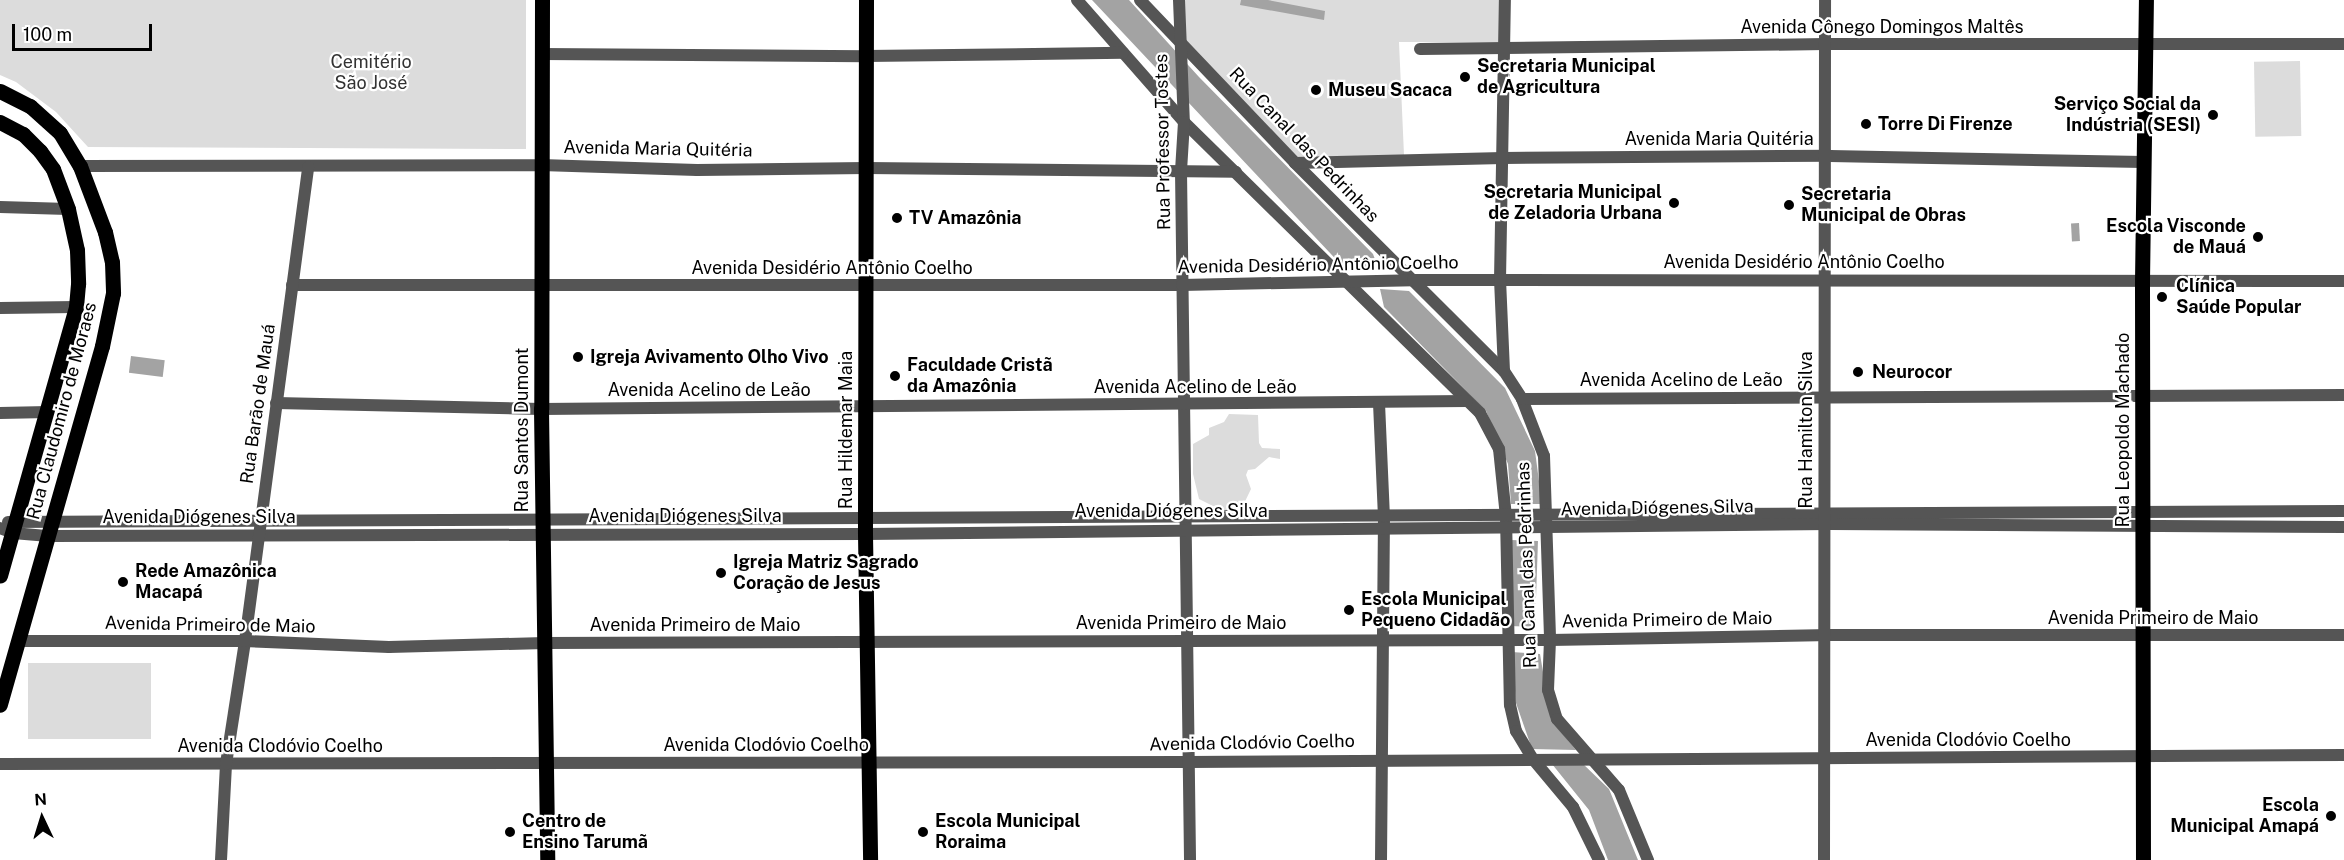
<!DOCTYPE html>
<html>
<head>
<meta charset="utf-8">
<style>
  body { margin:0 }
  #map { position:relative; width:2344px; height:860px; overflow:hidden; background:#fff; font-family:"Public Sans",sans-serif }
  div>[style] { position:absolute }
  .green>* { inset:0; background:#dcdcdc; transform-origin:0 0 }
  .water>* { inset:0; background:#a3a3a3; transform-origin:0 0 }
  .minor>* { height:12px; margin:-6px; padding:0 6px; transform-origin:6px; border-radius:6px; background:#555 }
  .major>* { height:15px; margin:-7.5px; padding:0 7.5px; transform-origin:7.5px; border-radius:7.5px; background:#000 }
  .dots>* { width:16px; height:16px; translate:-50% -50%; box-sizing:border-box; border:3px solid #fff; border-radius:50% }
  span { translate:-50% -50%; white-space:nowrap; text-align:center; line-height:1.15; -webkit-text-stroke:4.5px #fff; paint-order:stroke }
  .street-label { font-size:18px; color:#000 }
  .park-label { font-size:18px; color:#333 }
  .poi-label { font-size:18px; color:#000; font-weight:700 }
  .left { translate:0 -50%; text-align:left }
  .right { translate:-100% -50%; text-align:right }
  .north { position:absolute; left:12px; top:788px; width:60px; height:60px; -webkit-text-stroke:4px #fff; paint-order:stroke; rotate:356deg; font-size:16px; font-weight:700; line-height:24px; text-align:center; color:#000 }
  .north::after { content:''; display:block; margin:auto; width:21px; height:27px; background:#000; clip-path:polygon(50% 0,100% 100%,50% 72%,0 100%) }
  .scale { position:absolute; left:12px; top:24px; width:140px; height:27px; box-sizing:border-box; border:3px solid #000; border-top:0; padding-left:8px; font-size:18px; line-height:21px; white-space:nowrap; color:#000; -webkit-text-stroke:4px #fff; paint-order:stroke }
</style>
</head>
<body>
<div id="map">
  <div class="green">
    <i style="clip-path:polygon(0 0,526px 0,526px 149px,88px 147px,56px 112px,16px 82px,0 75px)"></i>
    <i style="clip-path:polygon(1182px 0,1501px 0,1502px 42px,1399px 42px,1404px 155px,1296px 160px,1183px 38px)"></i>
    <i style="left:2300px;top:61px;width:75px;height:46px;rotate:89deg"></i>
    <i style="clip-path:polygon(1229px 414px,1258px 415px,1259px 443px,1262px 448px,1280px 449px,1280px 459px,1269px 457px,1255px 469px,1248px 470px,1246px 475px,1251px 489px,1239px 514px,1221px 510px,1199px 499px,1193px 474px,1193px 444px,1209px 435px,1209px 428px,1224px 422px)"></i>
    <i style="left:151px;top:663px;width:76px;height:123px;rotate:90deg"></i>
  </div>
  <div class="water">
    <i style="clip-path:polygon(1092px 0,1129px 0,1199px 77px,1373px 254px,1379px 270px,1346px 270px)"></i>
    <i style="clip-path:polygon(1241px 0,1268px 0,1325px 11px,1324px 20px,1240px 5px)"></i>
    <i style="left:2079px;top:223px;width:18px;height:8px;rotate:87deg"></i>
    <i style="clip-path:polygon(1380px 289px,1409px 291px,1505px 388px,1535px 451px,1542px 504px,1511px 504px,1508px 464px,1486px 411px,1384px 307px)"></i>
    <i style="left:131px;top:356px;width:34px;height:17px;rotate:7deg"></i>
    <i style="left:1510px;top:540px;width:28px;height:86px;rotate:2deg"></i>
    <i style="clip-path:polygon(1512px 652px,1540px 654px,1551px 720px,1576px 750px,1532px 749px,1516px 703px)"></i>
    <i style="clip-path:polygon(1582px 763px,1609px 789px,1638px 860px,1608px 860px,1589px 810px,1552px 764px)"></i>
  </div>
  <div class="minor">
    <i style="left:1077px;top:0;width:162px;rotate:48.7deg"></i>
    <i style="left:1184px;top:122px;width:415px;rotate:44.5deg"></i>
    <i style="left:1480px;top:413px;width:41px;rotate:62.2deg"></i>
    <i style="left:1499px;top:449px;width:68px;rotate:84.1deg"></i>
    <i style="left:1506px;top:517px;width:188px;rotate:88.8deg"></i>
    <i style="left:1510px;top:705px;width:27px;rotate:77deg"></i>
    <i style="left:1516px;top:731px;width:31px;rotate:59deg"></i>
    <i style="left:1532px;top:758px;width:64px;rotate:50.1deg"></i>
    <i style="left:1573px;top:807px;width:59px;rotate:63.9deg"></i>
    <i style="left:1140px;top:0;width:225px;rotate:46.4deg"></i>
    <i style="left:1295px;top:163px;width:295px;rotate:44.9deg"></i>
    <i style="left:1504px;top:371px;width:33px;rotate:57deg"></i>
    <i style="left:1522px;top:399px;width:61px;rotate:68.9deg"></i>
    <i style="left:1544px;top:456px;width:184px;rotate:88.1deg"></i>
    <i style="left:1550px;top:640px;width:50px;rotate:92.3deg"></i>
    <i style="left:1548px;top:690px;width:30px;rotate:73deg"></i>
    <i style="left:1557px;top:719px;width:94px;rotate:48.9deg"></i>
    <i style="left:1619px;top:790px;width:76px;rotate:67.5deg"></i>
    <i style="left:1179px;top:0;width:122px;rotate:87.7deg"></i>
    <i style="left:1184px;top:122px;width:49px;rotate:93.5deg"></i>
    <i style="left:1181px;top:171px;width:689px;rotate:89.25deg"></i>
    <i style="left:1420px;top:49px;width:405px;rotate:-0.7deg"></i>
    <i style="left:1825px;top:44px;width:519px"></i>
    <i style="left:541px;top:54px;width:325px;rotate:0.4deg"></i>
    <i style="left:866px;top:56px;width:257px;rotate:-0.7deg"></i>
    <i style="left:1295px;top:163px;width:208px;rotate:-1.4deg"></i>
    <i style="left:1503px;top:158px;width:327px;rotate:-0.4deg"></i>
    <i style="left:1830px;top:156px;width:313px;rotate:1.1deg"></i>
    <i style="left:80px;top:166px;width:461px;rotate:-0.1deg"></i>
    <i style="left:541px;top:165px;width:156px;rotate:1.8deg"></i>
    <i style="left:697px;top:170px;width:169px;rotate:-0.7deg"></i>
    <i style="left:866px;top:168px;width:370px;rotate:0.6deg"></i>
    <i style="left:0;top:207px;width:68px;rotate:1.7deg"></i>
    <i style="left:292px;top:285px;width:890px"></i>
    <i style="left:1182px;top:285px;width:231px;rotate:-1.2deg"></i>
    <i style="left:1413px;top:280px;width:931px;rotate:0.06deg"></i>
    <i style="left:0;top:308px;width:76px;rotate:-0.8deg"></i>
    <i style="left:1504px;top:371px;width:91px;rotate:-92.5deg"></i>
    <i style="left:1500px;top:280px;width:280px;rotate:-89deg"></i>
    <i style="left:1522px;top:399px;width:822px;rotate:-0.28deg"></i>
    <i style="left:276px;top:403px;width:265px;rotate:1.3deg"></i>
    <i style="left:541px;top:409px;width:926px;rotate:-0.49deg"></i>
    <i style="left:1379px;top:403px;width:114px;rotate:87.5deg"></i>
    <i style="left:1384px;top:517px;width:343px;rotate:90.5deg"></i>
    <i style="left:0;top:413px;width:48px;rotate:-1.2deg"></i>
    <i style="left:8px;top:522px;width:2336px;rotate:-0.27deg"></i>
    <i style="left:0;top:528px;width:14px;rotate:21deg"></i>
    <i style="left:13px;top:533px;width:36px;rotate:5deg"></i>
    <i style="left:49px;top:536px;width:816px;rotate:-0.14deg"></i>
    <i style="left:865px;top:534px;width:965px;rotate:-0.59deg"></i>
    <i style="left:1830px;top:524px;width:514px;rotate:0.33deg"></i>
    <i style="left:19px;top:641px;width:226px"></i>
    <i style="left:245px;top:641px;width:144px;rotate:2.4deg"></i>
    <i style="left:389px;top:647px;width:156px;rotate:-1.5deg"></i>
    <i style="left:545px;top:643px;width:1005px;rotate:-0.17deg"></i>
    <i style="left:1550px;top:640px;width:280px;rotate:-1deg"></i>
    <i style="left:1830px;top:635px;width:514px"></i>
    <i style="left:0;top:764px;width:1188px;rotate:-0.1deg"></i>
    <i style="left:1188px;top:762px;width:1156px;rotate:-0.35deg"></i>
    <i style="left:221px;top:860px;width:96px;rotate:-87deg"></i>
    <i style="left:226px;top:764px;width:124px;rotate:-81.2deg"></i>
    <i style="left:245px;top:641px;width:478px;rotate:-82.4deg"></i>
    <i style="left:1824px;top:860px;width:860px;rotate:-89.93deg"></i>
  </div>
  <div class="major">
    <i style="left:542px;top:0;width:409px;rotate:90.1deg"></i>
    <i style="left:541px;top:409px;width:451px;rotate:89.2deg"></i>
    <i style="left:866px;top:0;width:534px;rotate:90.11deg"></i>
    <i style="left:865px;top:534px;width:326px;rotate:89.1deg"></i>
    <i style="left:0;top:91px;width:34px;rotate:27deg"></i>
    <i style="left:30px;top:106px;width:40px;rotate:42deg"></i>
    <i style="left:60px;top:133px;width:39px;rotate:59deg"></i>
    <i style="left:80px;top:166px;width:71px;rotate:69.3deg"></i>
    <i style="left:105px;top:232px;width:31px;rotate:77deg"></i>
    <i style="left:112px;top:262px;width:31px;rotate:88deg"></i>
    <i style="left:113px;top:293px;width:54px;rotate:101.7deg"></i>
    <i style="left:102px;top:346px;width:373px;rotate:105.9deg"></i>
    <i style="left:0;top:122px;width:26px;rotate:28deg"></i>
    <i style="left:23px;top:134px;width:24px;rotate:45deg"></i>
    <i style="left:40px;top:151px;width:22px;rotate:54deg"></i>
    <i style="left:53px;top:169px;width:43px;rotate:69.4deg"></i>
    <i style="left:68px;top:209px;width:42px;rotate:77.6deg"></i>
    <i style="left:77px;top:250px;width:34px;rotate:88deg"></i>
    <i style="left:78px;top:284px;width:23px;rotate:95deg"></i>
    <i style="left:76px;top:307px;width:279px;rotate:105.8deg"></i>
    <i style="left:2143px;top:860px;width:579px;rotate:-90.1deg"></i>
    <i style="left:2142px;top:281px;width:281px;rotate:-89.2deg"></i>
  </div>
  <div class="dots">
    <i style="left:1465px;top:77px;background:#000"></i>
    <i style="left:1316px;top:90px;background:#000"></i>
    <i style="left:2213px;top:115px;background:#000"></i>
    <i style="left:1866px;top:124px;background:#000"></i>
    <i style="left:1674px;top:203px;background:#000"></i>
    <i style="left:1789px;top:205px;background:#000"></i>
    <i style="left:897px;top:218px;background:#000"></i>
    <i style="left:2258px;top:237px;background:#000"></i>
    <i style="left:2162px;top:297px;background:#000"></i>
    <i style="left:578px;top:357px;background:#000"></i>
    <i style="left:1858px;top:372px;background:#000"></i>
    <i style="left:895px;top:376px;background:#000"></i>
    <i style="left:721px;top:573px;background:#000"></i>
    <i style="left:123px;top:582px;background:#000"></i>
    <i style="left:1349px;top:610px;background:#000"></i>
    <i style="left:2331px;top:816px;background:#000"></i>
    <i style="left:510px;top:832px;background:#000"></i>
    <i style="left:923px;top:832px;background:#000"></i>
  </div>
  <div class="street-label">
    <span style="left:1882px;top:27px">Avenida Cônego Domingos Maltês</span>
    <span style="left:1719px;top:139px">Avenida Maria Quitéria</span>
    <span style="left:1163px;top:142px;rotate:-91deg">Rua Professor Tostes</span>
    <span style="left:1304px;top:145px;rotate:46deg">Rua Canal das Pedrinhas</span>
    <span style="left:658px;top:149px;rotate:1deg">Avenida Maria Quitéria</span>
    <span style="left:1804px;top:262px">Avenida Desidério Antônio Coelho</span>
    <span style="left:1318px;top:265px;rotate:-1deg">Avenida Desidério Antônio Coelho</span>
    <span style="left:832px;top:268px">Avenida Desidério Antônio Coelho</span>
    <span style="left:1681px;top:380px">Avenida Acelino de Leão</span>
    <span style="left:1195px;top:387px">Avenida Acelino de Leão</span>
    <span style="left:709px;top:390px">Avenida Acelino de Leão</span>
    <span style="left:258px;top:404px;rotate:-82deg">Rua Barão de Mauá</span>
    <span style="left:62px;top:411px;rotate:-75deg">Rua Claudomiro de Moraes</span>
    <span style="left:522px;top:430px;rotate:-90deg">Rua Santos Dumont</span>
    <span style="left:846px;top:430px;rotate:-90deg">Rua Hildemar Maia</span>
    <span style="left:1806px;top:430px;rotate:-90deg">Rua Hamilton Silva</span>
    <span style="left:2123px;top:430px;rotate:-90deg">Rua Leopoldo Machado</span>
    <span style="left:1657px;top:508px;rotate:-1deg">Avenida Diógenes Silva</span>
    <span style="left:1171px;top:511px">Avenida Diógenes Silva</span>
    <span style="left:685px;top:516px">Avenida Diógenes Silva</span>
    <span style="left:199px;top:517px">Avenida Diógenes Silva</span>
    <span style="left:1527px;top:565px;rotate:-92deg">Rua Canal das Pedrinhas</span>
    <span style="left:2153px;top:618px">Avenida Primeiro de Maio</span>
    <span style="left:1667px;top:620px;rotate:-1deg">Avenida Primeiro de Maio</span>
    <span style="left:1181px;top:623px">Avenida Primeiro de Maio</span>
    <span style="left:210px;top:625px;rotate:1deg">Avenida Primeiro de Maio</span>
    <span style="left:695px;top:625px">Avenida Primeiro de Maio</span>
    <span style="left:1968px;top:740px">Avenida Clodóvio Coelho</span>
    <span style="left:1252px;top:743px;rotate:-1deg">Avenida Clodóvio Coelho</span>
    <span style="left:766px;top:745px">Avenida Clodóvio Coelho</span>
    <span style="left:280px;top:746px">Avenida Clodóvio Coelho</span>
  </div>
  <div class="park-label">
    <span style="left:371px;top:73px">Cemitério<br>São José</span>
  </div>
  <div class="poi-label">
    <span class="left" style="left:1477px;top:77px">Secretaria Municipal<br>de Agricultura</span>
    <span class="left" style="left:1328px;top:90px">Museu Sacaca</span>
    <span class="right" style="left:2201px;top:115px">Serviço Social da<br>Indústria (SESI)</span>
    <span class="left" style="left:1878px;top:124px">Torre Di Firenze</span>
    <span class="right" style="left:1662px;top:203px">Secretaria Municipal<br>de Zeladoria Urbana</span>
    <span class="left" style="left:1801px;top:205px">Secretaria<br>Municipal de Obras</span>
    <span class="left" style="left:909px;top:218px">TV Amazônia</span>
    <span class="right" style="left:2246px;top:237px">Escola Visconde<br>de Mauá</span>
    <span class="left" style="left:2176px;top:297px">Clínica<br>Saúde Popular</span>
    <span class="left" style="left:590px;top:357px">Igreja Avivamento Olho Vivo</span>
    <span class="left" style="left:907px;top:376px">Faculdade Cristã<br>da Amazônia</span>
    <span class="left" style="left:1872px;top:372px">Neurocor</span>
    <span class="left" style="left:733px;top:573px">Igreja Matriz Sagrado<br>Coração de Jesus</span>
    <span class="left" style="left:135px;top:582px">Rede Amazônica<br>Macapá</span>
    <span class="left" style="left:1361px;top:610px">Escola Municipal<br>Pequeno Cidadão</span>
    <span class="right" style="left:2319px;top:816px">Escola<br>Municipal Amapá</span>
    <span class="left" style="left:522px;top:832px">Centro de<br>Ensino Tarumã</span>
    <span class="left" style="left:935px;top:832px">Escola Municipal<br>Roraima</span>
  </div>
  <div class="north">N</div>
  <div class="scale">100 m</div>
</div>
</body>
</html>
